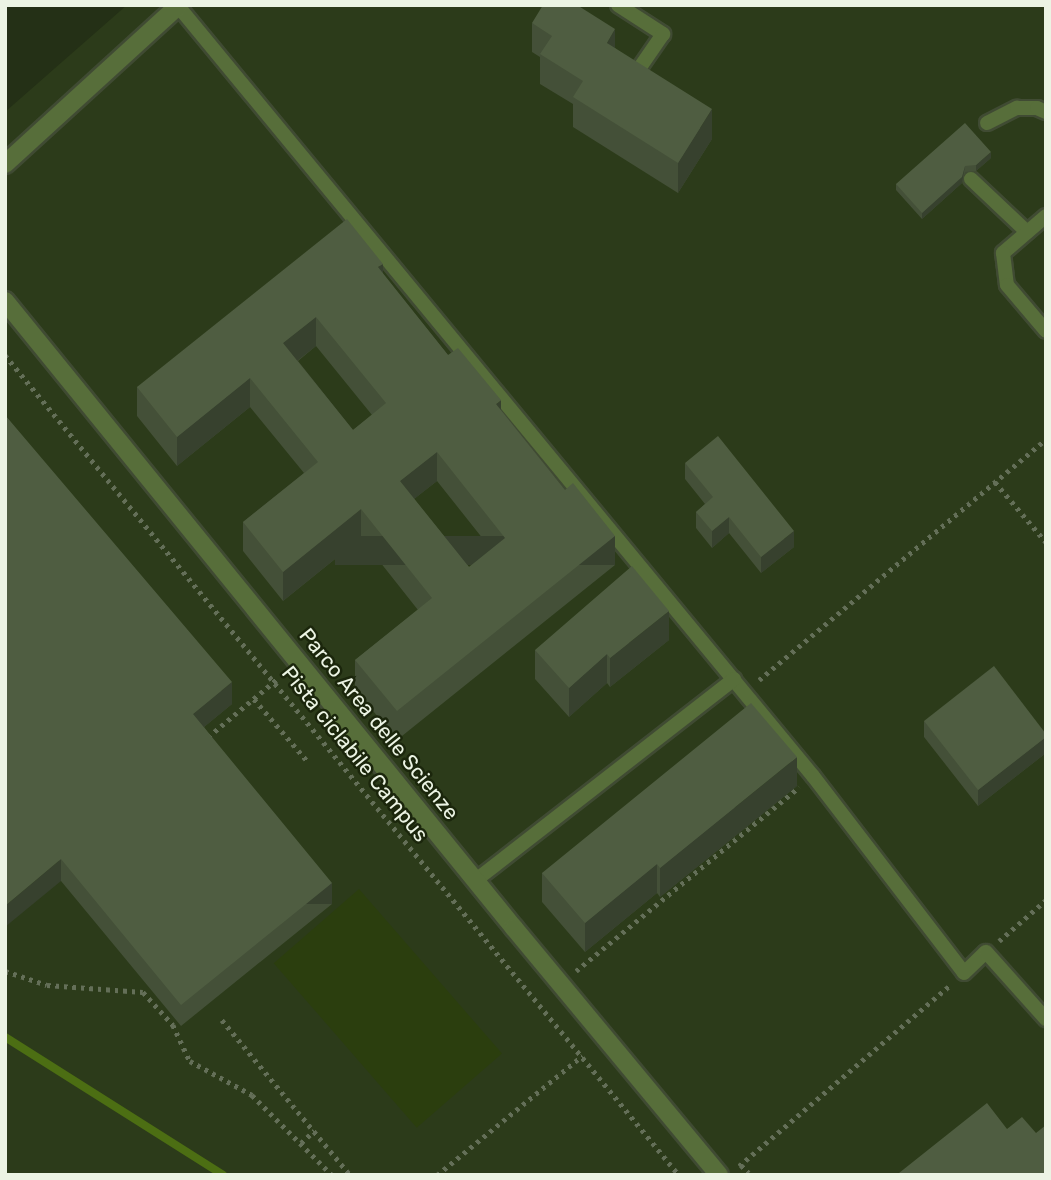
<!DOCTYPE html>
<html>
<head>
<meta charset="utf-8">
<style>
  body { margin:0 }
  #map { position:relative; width:1051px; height:1180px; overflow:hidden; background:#243016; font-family:Rubik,sans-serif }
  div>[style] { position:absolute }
  .built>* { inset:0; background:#2c3b1a }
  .green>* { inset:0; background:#2b3e0e; transform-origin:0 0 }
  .stream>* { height:8px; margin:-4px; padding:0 4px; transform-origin:4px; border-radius:4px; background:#4c6e13 }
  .path>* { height:4.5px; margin-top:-2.25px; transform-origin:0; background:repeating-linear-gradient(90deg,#646f58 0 3.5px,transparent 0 8.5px) }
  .roads { filter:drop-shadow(2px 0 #404b33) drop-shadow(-2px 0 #404b33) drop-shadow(0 2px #404b33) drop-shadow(0 -2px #404b33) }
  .lane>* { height:14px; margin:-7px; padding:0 7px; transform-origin:7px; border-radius:7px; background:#576e3a }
  .street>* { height:18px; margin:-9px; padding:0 9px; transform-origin:9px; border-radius:9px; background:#576e3a }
  .wall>* { inset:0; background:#445038 }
  .shaded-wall>* { inset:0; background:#37412e; transform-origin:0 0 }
  .building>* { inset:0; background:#4f5d41 }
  span { translate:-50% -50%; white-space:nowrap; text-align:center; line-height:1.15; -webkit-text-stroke:5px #1b260c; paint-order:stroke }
  .street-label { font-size:21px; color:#ecf4e4 }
  .frame { position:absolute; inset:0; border:7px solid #ecf4e4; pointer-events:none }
</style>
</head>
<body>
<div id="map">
  <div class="built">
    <i style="clip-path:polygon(127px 5px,1046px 5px,1046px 1175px,5px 1175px,5px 112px)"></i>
  </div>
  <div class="green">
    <i style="left:359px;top:889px;width:218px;height:113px;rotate:49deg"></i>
  </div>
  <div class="stream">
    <i style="left:5px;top:1037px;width:258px;rotate:32.3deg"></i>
  </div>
  <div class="path">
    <i style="left:5px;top:355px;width:1061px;rotate:50.58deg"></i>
    <i style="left:995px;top:482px;width:79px;rotate:49.6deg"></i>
    <i style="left:759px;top:680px;width:375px;rotate:-40deg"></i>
    <i style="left:254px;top:699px;width:84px;rotate:49.3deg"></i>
    <i style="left:208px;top:737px;width:89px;rotate:-40deg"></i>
    <i style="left:999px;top:941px;width:62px;rotate:-41.1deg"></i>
    <i style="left:5px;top:971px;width:44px;rotate:18.4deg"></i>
    <i style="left:47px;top:985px;width:96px;rotate:4.2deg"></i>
    <i style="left:143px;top:992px;width:45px;rotate:47.7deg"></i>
    <i style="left:173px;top:1025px;width:40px;rotate:65deg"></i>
    <i style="left:190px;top:1061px;width:71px;rotate:28.7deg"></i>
    <i style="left:252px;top:1095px;width:113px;rotate:45deg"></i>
    <i style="left:576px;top:971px;width:289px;rotate:-39.5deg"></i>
    <i style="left:222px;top:1020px;width:201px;rotate:50.4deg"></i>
    <i style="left:301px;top:1143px;width:18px;rotate:-43deg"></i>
    <i style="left:741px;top:1165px;width:11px;rotate:45deg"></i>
    <i style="left:739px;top:1166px;width:278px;rotate:-40.6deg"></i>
    <i style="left:437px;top:1175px;width:188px;rotate:-39.4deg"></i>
  </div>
  <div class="roads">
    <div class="lane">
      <i style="left:618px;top:5px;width:54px;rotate:32.8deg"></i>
      <i style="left:663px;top:34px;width:55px;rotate:124.6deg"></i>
      <i style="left:178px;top:6px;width:998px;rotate:50.49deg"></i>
      <i style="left:813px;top:776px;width:248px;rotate:52.5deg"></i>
      <i style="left:964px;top:973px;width:30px;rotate:-44deg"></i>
      <i style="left:986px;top:952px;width:90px;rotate:48.2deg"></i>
      <i style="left:987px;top:123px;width:34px;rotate:-27deg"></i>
      <i style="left:1017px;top:108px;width:20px"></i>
      <i style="left:1037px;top:108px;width:10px;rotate:24deg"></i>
      <i style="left:971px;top:179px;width:77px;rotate:43.4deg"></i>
      <i style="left:1046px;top:216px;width:57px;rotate:139.3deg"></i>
      <i style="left:1003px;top:253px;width:32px;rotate:83deg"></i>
      <i style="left:1007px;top:285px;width:60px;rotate:49.7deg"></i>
      <i style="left:476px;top:880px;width:327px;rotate:-37.9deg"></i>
    </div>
    <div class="street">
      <i style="left:5px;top:164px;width:236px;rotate:-42.4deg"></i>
      <i style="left:5px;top:301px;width:808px;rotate:50.93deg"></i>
      <i style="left:514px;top:928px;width:321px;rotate:50.3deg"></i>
    </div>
  </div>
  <div class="wall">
    <i style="clip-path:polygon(532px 23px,615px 48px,712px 139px,678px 193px,573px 127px,573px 104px,540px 84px,540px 57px,532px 52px)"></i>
    <i style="clip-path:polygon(991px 158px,976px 171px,965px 172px,962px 183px,922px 219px,896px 190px,896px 184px)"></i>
    <i style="clip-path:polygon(evenodd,383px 274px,448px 355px,501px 411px,615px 565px,397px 740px,355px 689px,355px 660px,418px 610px,361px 538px,283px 601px,243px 551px,243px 522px,304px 473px,250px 407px,177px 466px,137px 416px,137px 387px,383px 274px,316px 346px,372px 415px,353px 430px,298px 361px,316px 346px,383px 274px,437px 481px,491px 549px,469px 567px,414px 499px,437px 481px)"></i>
    <i style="clip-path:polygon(5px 415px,232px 704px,204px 727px,332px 904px,181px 1026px,61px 881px)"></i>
    <i style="clip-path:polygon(685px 463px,794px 547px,761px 573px,729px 533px,712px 548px,696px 528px,696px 512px,705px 504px,685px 479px)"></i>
    <i style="clip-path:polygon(669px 640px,610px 687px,607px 683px,569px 717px,535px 679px,535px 650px)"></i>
    <i style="clip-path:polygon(924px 721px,1046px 734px,1046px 753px,978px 806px,924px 737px)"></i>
    <i style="clip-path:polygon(797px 786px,660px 897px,657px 893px,585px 952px,542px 902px,542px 873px)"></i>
  </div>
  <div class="shaded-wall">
    <i style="clip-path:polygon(615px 29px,615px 59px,607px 43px)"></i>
    <i style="clip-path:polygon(712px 109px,712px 139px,678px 193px,678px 163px)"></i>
    <i style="clip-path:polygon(991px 152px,991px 158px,976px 171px,976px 165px)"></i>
    <i style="clip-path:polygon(965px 166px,962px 183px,922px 219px,922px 213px)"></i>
    <i style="clip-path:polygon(383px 264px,383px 293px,378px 267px)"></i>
    <i style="clip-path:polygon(316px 317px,316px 346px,283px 372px,283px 343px)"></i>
    <i style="clip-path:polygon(250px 378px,250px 407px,177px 466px,177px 437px)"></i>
    <i style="clip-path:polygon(501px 400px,501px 430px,496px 404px)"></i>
    <i style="clip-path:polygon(437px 452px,437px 481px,400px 510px,400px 481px)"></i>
    <i style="clip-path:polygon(361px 509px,361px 538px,283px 601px,283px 572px)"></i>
    <i style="clip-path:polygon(729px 517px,729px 533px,712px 548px,712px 531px)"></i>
    <i style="clip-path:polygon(794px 531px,794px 547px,761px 573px,761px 557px)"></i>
    <i style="left:615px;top:536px;width:29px;height:280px;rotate:90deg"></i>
    <i style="clip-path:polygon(669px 611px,669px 640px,610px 687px,610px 658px)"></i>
    <i style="clip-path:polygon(607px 654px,607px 683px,569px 717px,569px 688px)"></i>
    <i style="clip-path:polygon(232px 682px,232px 704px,193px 736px,193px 714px)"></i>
    <i style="clip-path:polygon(1046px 737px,1046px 753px,978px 806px,978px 790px)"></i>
    <i style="clip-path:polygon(797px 757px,797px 786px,660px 897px,660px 868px)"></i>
    <i style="clip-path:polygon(61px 859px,61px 881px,5px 927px,5px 906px)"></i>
    <i style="clip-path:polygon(657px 864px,657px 893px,585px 952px,585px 923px)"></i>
    <i style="left:332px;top:883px;width:21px;height:194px;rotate:90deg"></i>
  </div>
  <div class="building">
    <i style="clip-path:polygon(543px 5px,577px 5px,615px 29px,607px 43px,712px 109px,678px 163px,573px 97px,583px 81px,540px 54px,552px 36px,532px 23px)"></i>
    <i style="clip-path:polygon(965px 123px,991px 152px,976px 165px,965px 166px,962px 177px,922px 213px,896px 184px)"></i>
    <i style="clip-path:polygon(evenodd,347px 219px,383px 264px,378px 267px,448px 355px,458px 348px,501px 400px,496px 404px,565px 490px,573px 483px,615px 536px,397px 711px,355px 660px,432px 598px,361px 509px,283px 572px,243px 522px,318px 462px,250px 378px,177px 437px,137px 387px,347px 219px,316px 317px,386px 403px,353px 430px,283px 343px,316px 317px,347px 219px,437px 452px,505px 538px,469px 567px,400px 481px,437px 452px)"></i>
    <i style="clip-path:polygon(5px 415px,232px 682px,193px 714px,332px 883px,181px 1005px,61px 859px,5px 906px)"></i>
    <i style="clip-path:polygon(718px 436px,794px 531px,761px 557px,729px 517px,712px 531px,696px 512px,713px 497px,685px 463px)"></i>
    <i style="clip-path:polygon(632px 566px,669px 611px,610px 658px,607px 654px,569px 688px,535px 650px)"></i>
    <i style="clip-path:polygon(994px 666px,1046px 734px,1046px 737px,978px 790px,924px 721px)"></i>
    <i style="clip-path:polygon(751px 703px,797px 757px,660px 868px,657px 864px,585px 923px,542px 873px)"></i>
    <i style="clip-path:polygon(987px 1103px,1007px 1129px,1022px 1117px,1036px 1133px,1046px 1125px,1046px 1175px,900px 1175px,899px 1173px)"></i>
  </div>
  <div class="street-label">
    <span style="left:379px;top:724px;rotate:51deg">Parco Area delle Scienze</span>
    <span style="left:355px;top:754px;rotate:51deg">Pista ciclabile Campus</span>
  </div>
  <div class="frame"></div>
</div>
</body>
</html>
